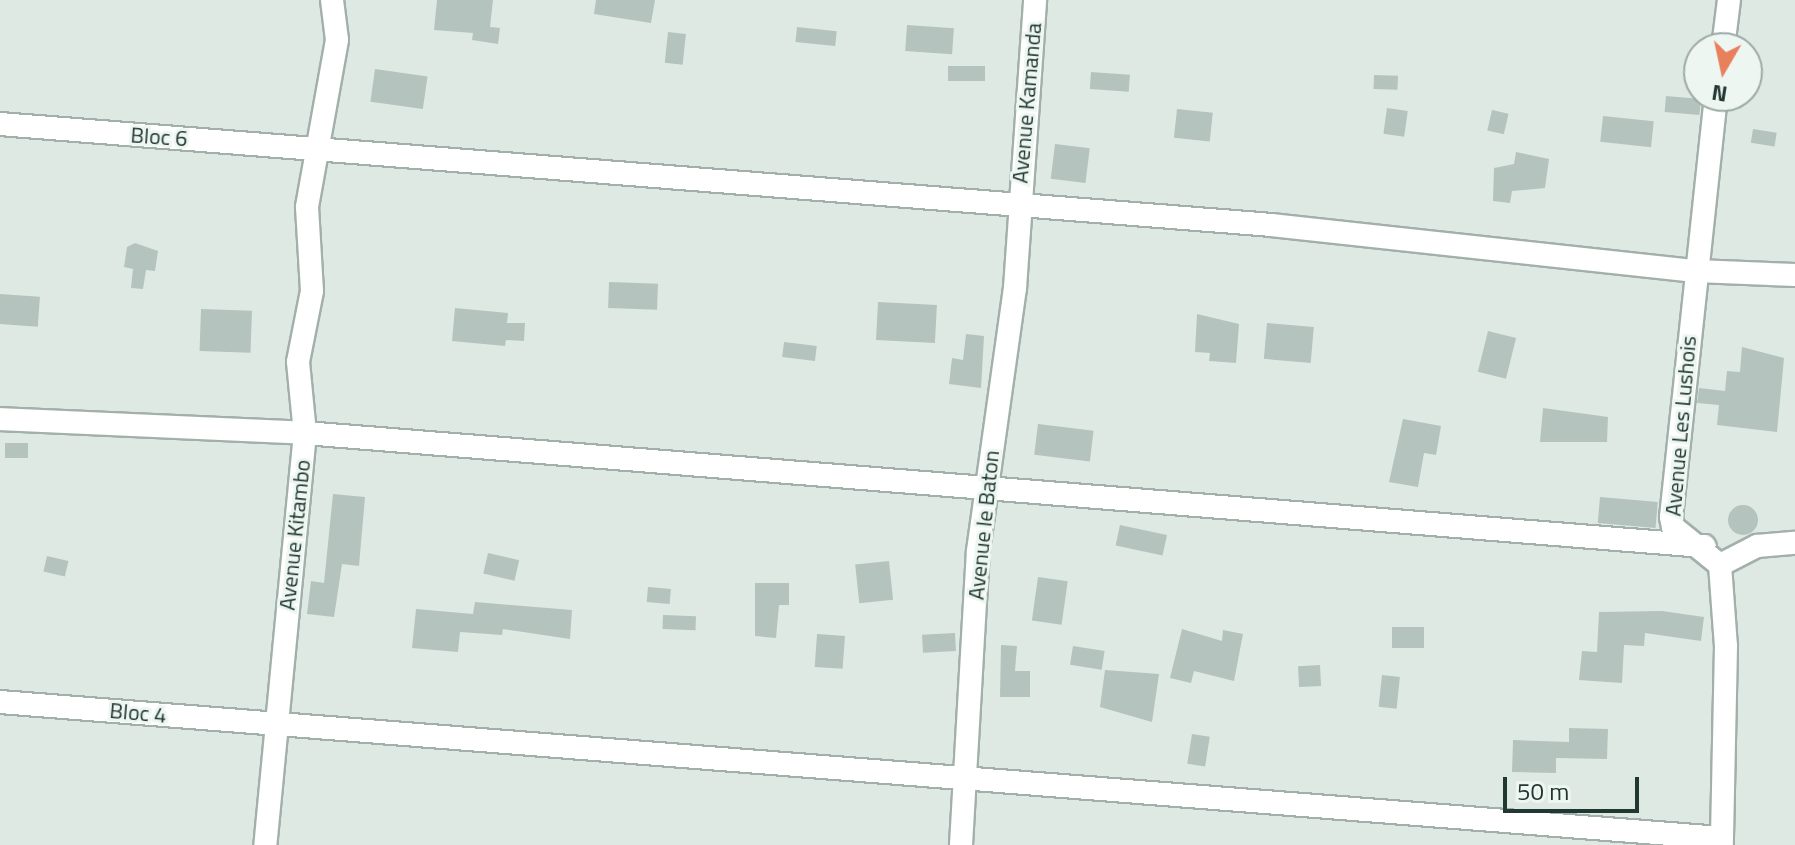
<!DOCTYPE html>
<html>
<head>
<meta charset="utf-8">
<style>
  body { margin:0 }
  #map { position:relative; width:1795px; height:845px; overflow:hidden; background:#dee9e4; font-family:"Titillium Web",sans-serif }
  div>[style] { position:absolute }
  .building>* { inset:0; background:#b4c3bd; transform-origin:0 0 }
  .round { border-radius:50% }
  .roads { filter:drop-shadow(2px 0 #a2b0ab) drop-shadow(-2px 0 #a2b0ab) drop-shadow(0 2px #a2b0ab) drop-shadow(0 -2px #a2b0ab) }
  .minor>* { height:22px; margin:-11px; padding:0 11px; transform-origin:11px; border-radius:11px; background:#fff }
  span { translate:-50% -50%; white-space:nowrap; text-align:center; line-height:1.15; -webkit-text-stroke:6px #eef6f2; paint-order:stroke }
  .street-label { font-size:22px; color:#213731 }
  .north { position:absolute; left:1683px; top:32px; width:80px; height:80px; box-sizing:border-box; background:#eef6f2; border:2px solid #9caaa5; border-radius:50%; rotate:189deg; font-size:22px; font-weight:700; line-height:32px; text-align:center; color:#213731 }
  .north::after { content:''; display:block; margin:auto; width:28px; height:36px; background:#e87f5d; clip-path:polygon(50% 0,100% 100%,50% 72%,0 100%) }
  .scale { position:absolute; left:1503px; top:777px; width:136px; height:36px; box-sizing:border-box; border:4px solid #213731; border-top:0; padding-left:10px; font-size:24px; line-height:28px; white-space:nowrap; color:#213731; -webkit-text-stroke:6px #eef6f2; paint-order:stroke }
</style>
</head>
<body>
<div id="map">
  <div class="building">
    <i style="clip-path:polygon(437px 0,493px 0,490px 27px,500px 28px,498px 44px,472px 40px,473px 33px,434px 30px)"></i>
    <i style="clip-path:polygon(596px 0,655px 0,651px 23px,594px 14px)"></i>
    <i style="left:907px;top:25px;width:47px;height:26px;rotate:4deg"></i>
    <i style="left:797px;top:27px;width:40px;height:15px;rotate:6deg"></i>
    <i style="left:668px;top:32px;width:18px;height:31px;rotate:6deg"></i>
    <i style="left:985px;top:66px;width:15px;height:37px;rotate:90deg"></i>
    <i style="left:375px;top:69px;width:53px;height:33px;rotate:8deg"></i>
    <i style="left:1091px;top:72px;width:39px;height:17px;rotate:4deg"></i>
    <i style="left:1374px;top:75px;width:24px;height:14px;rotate:2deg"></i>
    <i style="left:1666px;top:96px;width:35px;height:16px;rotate:5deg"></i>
    <i style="left:1387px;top:108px;width:21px;height:26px;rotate:8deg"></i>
    <i style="left:1177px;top:109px;width:36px;height:29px;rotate:6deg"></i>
    <i style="left:1492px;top:110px;width:17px;height:21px;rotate:13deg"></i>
    <i style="left:1603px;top:116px;width:51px;height:26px;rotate:6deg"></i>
    <i style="left:1753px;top:129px;width:24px;height:14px;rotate:9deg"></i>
    <i style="left:1055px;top:144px;width:35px;height:35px;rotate:7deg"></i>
    <i style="clip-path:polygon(1516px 152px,1549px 159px,1545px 188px,1512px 191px,1510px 203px,1493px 201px,1494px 168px,1514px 164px)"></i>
    <i style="clip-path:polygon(135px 243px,158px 251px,155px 271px,146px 270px,143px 289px,131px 288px,133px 269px,124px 267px,127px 247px)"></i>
    <i style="left:609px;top:282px;width:49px;height:26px;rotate:2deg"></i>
    <i style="left:0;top:294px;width:40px;height:30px;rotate:4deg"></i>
    <i style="left:878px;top:302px;width:59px;height:38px;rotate:3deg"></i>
    <i style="clip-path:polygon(455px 308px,508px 313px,507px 323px,525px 323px,524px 341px,506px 340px,505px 346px,452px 341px)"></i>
    <i style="left:201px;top:309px;width:51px;height:42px;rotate:2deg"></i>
    <i style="clip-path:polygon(1197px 314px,1239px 324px,1236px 363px,1209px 361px,1210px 353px,1195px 352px)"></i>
    <i style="left:1267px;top:323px;width:47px;height:36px;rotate:5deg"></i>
    <i style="left:1488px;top:331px;width:29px;height:42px;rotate:14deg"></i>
    <i style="clip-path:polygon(966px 334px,984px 336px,981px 388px,949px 384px,952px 358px,963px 360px)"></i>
    <i style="left:784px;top:342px;width:33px;height:15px;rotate:7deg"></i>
    <i style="clip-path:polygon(1742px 347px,1784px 358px,1777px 432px,1717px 425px,1719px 405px,1697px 403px,1699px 388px,1725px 391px,1727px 371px,1740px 372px)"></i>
    <i style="clip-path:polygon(1543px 408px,1608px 417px,1607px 442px,1540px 442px)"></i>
    <i style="clip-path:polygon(1403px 419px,1441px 426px,1436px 455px,1424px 453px,1418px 487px,1389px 482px)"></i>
    <i style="left:1038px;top:424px;width:56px;height:31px;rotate:7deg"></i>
    <i style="left:5px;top:443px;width:23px;height:15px"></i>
    <i style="clip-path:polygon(333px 494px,365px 497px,359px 566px,342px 564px,334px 617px,307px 614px,311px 581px,324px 583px)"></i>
    <i style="left:1600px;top:497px;width:58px;height:26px;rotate:5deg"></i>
    <i class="round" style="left:1728px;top:505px;width:30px;height:30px"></i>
    <i style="left:1120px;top:525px;width:48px;height:21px;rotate:12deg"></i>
    <i style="left:488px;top:553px;width:32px;height:21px;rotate:13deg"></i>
    <i style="left:47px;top:556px;width:22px;height:16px;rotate:13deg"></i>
    <i style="left:889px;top:561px;width:39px;height:34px;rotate:84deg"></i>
    <i style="left:1038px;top:577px;width:30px;height:44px;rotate:8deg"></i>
    <i style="clip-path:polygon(755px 583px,789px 583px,789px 605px,779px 605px,776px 638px,755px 636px)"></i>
    <i style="left:648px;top:587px;width:23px;height:15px;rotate:5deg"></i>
    <i style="clip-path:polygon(475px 602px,572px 610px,570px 639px,503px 629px,502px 635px,460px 632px,458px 652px,412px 648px,416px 609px,473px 614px)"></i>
    <i style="clip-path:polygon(1662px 611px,1704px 617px,1701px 641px,1645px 633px,1644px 646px,1624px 645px,1622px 683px,1579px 680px,1582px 651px,1597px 652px,1599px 612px)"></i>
    <i style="left:663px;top:615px;width:33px;height:14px;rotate:2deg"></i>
    <i style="left:1392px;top:627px;width:32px;height:21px"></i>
    <i style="clip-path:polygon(1182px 629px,1222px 641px,1223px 630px,1243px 634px,1234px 681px,1194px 671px,1191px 683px,1170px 678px)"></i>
    <i style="left:955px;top:633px;width:18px;height:33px;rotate:87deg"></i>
    <i style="left:817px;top:634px;width:28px;height:33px;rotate:4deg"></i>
    <i style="clip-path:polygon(1001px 645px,1017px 646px,1015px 671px,1030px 671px,1030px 697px,1000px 697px)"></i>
    <i style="left:1073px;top:646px;width:32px;height:19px;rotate:9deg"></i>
    <i style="left:1320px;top:665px;width:21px;height:22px;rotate:87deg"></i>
    <i style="clip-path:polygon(1105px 670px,1159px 674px,1152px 722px,1100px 707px)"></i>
    <i style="left:1382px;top:675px;width:18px;height:32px;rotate:6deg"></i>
    <i style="clip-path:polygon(1569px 728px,1608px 729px,1607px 759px,1556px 758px,1556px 773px,1512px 772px,1513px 740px,1569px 742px)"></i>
    <i style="left:1192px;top:734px;width:18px;height:30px;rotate:9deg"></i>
  </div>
  <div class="roads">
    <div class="minor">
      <i style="left:332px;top:0;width:40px;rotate:82.9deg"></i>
      <i style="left:337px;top:40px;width:170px;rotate:100.2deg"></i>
      <i style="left:307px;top:207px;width:84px;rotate:86.6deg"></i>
      <i style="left:312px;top:291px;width:72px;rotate:101.2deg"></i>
      <i style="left:298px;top:362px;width:71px;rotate:84.4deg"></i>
      <i style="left:305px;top:433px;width:1404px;rotate:4.62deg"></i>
      <i style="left:1723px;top:48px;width:48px;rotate:-82.9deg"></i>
      <i style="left:1716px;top:96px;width:423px;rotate:96.1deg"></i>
      <i style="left:1671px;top:517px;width:10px;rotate:79deg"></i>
      <i style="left:1673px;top:527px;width:60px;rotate:39deg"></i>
      <i style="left:1720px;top:565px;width:81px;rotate:85.8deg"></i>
      <i style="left:1726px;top:646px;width:199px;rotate:91.2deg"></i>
      <i style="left:0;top:124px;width:1275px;rotate:4.54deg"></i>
      <i style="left:1271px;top:225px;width:427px;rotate:6.2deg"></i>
      <i style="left:1696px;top:271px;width:99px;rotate:2.3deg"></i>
      <i style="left:0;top:419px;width:305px;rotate:2.6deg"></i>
      <i style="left:305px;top:433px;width:414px;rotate:95.5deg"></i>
      <i style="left:1720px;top:565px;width:42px;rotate:-27.2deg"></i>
      <i style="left:1757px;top:546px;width:38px;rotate:-5deg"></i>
      <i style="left:0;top:702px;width:1727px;rotate:4.52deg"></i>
      <i style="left:961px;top:845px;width:294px;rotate:-86.7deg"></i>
      <i style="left:978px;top:551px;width:266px;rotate:-82deg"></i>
      <i style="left:1015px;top:288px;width:289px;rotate:-86deg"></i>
    </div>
  </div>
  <div class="street-label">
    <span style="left:1027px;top:103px;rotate:-85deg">Avenue Kamanda</span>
    <span style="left:159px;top:137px;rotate:4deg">Bloc 6</span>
    <span style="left:1681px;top:426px;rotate:-85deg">Avenue Les Lushois</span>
    <span style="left:984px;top:525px;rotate:-84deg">Avenue le Baton</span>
    <span style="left:295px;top:535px;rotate:-84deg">Avenue Kitambo</span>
    <span style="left:138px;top:713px;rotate:5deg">Bloc 4</span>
  </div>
  <div class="north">N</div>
  <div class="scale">50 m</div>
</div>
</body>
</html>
